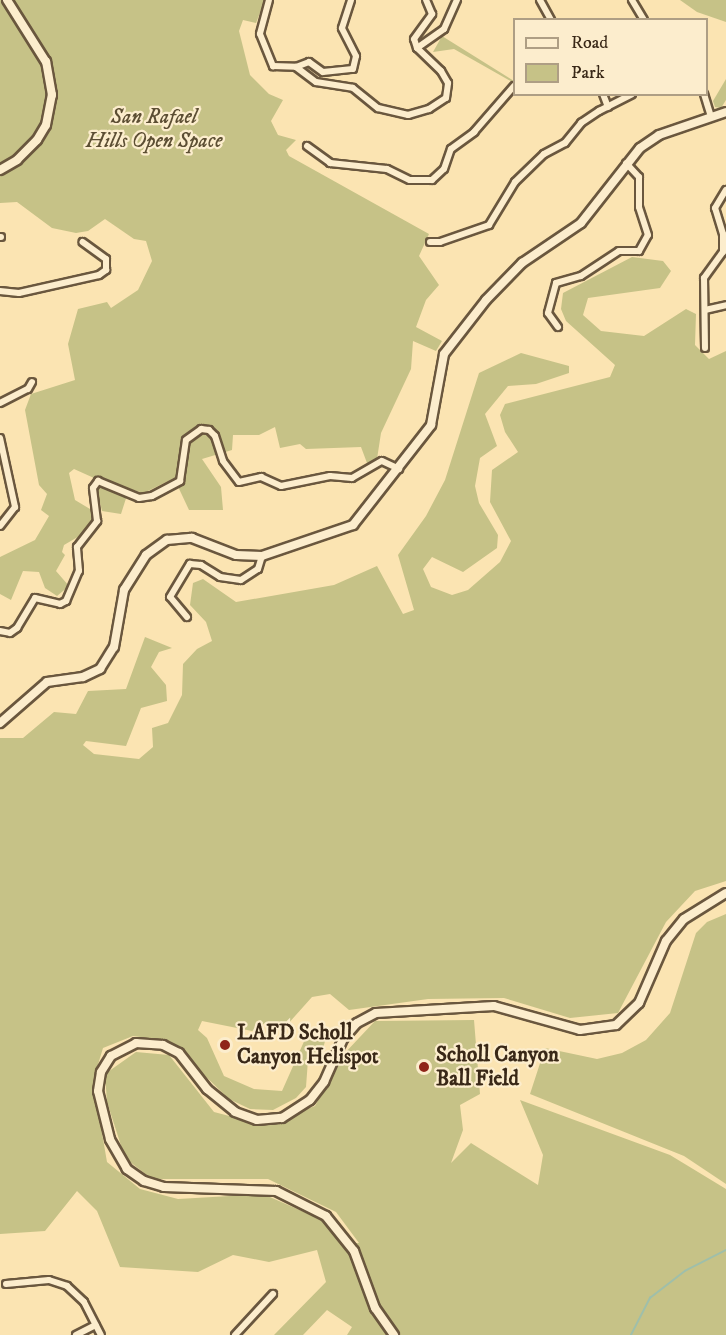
<!DOCTYPE html>
<html>
<head>
<meta charset="utf-8">
<style>
  body { margin:0 }
  #map { position:relative; width:726px; height:1335px; overflow:hidden; background:#fbe4b2; font-family:"IM FELL DW Pica",serif }
  div>[style] { position:absolute }
  .green>* { inset:0; background:#c6c287 }
  .stream>* { height:1.5px; margin:-0.75px; padding:0 0.75px; transform-origin:0.75px; border-radius:0.75px; background:#9fbfaa }
  .roads { filter:drop-shadow(2px 0 #6a573e) drop-shadow(-2px 0 #6a573e) drop-shadow(0 2px #6a573e) drop-shadow(0 -2px #6a573e) }
  .minor>* { height:6px; margin:-3px; padding:0 3px; transform-origin:3px; border-radius:3px; background:#fcedcd }
  .tertiary>* { height:8px; margin:-4px; padding:0 4px; transform-origin:4px; border-radius:4px; background:#fcedcd }
  .secondary>* { height:8px; margin:-4px; padding:0 4px; transform-origin:4px; border-radius:4px; background:#fcedcd }
  .dots>* { width:16px; height:16px; translate:-50% -50%; box-sizing:border-box; border:3px solid #fcedcd; border-radius:50% }
  span { translate:-50% -50%; white-space:nowrap; text-align:center; line-height:1.15; -webkit-text-stroke:4.5px #fcedcd; paint-order:stroke }
  .park-label { font-size:21px; color:#5c4e33; font-style:italic }
  .poi-label { font-size:21px; color:#392817; font-weight:700 }
  .left { translate:0 -50%; text-align:left }
  .legend { position:absolute; left:513px; top:18px; width:195px; height:78px; box-sizing:border-box; background:#fcedcd; border:2px solid #ae9e84; margin:0; padding:8px 10px; list-style:none; font-size:18px; color:#392817 }
  .legend li { display:flex; align-items:center; gap:12px; height:30px }
  .legend b { width:30px; border:2px solid #ae9e84 }
</style>
</head>
<body>
<div id="map">
  <div class="green">
    <i style="clip-path:polygon(0 0,265px 0,256px 23px,243px 20px,239px 31px,250px 75px,269px 94px,283px 100px,271px 121px,278px 135px,296px 140px,286px 150px,289px 156px,429px 234px,419px 256px,439px 285px,426px 300px,416px 327px,442px 341px,436px 351px,413px 341px,411px 369px,381px 433px,377px 459px,367px 463px,361px 447px,306px 449px,300px 444px,280px 448px,275px 427px,259px 435px,233px 435px,232px 450px,202px 459px,221px 487px,223px 510px,189px 510px,174px 478px,144px 493px,129px 489px,121px 514px,102px 511px,94px 478px,74px 469px,69px 473px,75px 500px,95px 512px,88px 531px,64px 545px,62px 552px,65px 555px,56px 571px,69px 586px,57px 596px,45px 588px,39px 572px,23px 571px,11px 600px,0 594px,0 557px,35px 540px,49px 516px,41px 510px,47px 494px,39px 485px,25px 410px,31px 394px,75px 380px,68px 344px,78px 309px,107px 302px,111px 308px,138px 290px,152px 261px,146px 241px,134px 239px,105px 219px,88px 231px,76px 233px,52px 228px,17px 202px,0 203px)"></i>
    <i style="clip-path:polygon(680px 0,726px 0,726px 22px,697px 12px)"></i>
    <i style="clip-path:polygon(442px 36px,514px 81px,514px 83px,454px 49px,433px 52px)"></i>
    <i style="clip-path:polygon(726px 79px,726px 100px,721px 108px,715px 107px,713px 101px)"></i>
    <i style="clip-path:polygon(632px 257px,663px 261px,671px 271px,660px 288px,588px 298px,583px 315px,601px 331px,644px 336px,686px 309px,696px 314px,695px 345px,709px 359px,726px 351px,726px 881px,695px 891px,666px 922px,618px 1013px,570px 1018px,504px 998px,428px 999px,349px 1010px,330px 994px,312px 997px,287px 1025px,265px 1023px,252px 1031px,202px 1021px,198px 1030px,207px 1038px,224px 1076px,254px 1089px,282px 1091px,306px 1037px,325px 1041px,321px 1057px,308px 1060px,306px 1087px,296px 1098px,273px 1110px,250px 1109px,229px 1099px,169px 1041px,133px 1036px,103px 1048px,93px 1081px,107px 1162px,140px 1189px,178px 1199px,263px 1194px,320px 1219px,344px 1244px,359px 1243px,336px 1212px,268px 1179px,152px 1179px,125px 1158px,107px 1102px,105px 1074px,136px 1052px,169px 1055px,214px 1112px,264px 1125px,315px 1106px,343px 1055px,375px 1021px,474px 1020px,480px 1094px,460px 1105px,463px 1130px,451px 1163px,471px 1143px,538px 1185px,543px 1155px,520px 1100px,670px 1155px,726px 1189px,726px 1335px,347px 1335px,352px 1327px,327px 1310px,303px 1335px,274px 1335px,326px 1282px,317px 1250px,269px 1262px,233px 1255px,198px 1272px,120px 1267px,97px 1211px,77px 1191px,45px 1231px,0 1234px,0 738px,23px 738px,54px 712px,76px 714px,88px 691px,126px 689px,145px 637px,172px 648px,159px 652px,151px 667px,166px 685px,167px 701px,141px 708px,126px 746px,86px 741px,83px 745px,94px 754px,139px 759px,153px 747px,152px 728px,168px 723px,182px 695px,183px 664px,197px 649px,212px 641px,206px 622px,190px 605px,193px 583px,203px 579px,236px 602px,334px 585px,377px 566px,403px 614px,414px 610px,398px 555px,426px 516px,445px 480px,479px 373px,521px 353px,569px 366px,569px 373px,536px 384px,508px 386px,485px 414px,497px 446px,480px 458px,475px 486px,479px 503px,498px 535px,497px 548px,463px 572px,432px 557px,423px 569px,431px 587px,452px 595px,468px 590px,500px 562px,511px 541px,490px 502px,492px 470px,518px 452px,505px 432px,500px 415px,505px 404px,610px 377px,615px 365px,566px 321px,561px 309px,563px 293px)"></i>
    <i style="clip-path:polygon(726px 914px,726px 1184px,684px 1156px,530px 1094px,545px 1048px,597px 1059px,622px 1053px,646px 1040px,670px 1013px,696px 933px,707px 922px)"></i>
  </div>
  <div class="stream">
    <i style="left:631px;top:1335px;width:42px;rotate:-62.8deg"></i>
    <i style="left:650px;top:1298px;width:44px;rotate:-37.6deg"></i>
    <i style="left:685px;top:1271px;width:46px;rotate:-27.1deg"></i>
  </div>
  <div class="roads">
    <div class="minor">
      <i style="left:269px;top:0;width:35px;rotate:105deg"></i>
      <i style="left:260px;top:34px;width:35px;rotate:68deg"></i>
      <i style="left:273px;top:66px;width:23px;rotate:2deg"></i>
      <i style="left:296px;top:67px;width:25px;rotate:37deg"></i>
      <i style="left:316px;top:82px;width:37px;rotate:9deg"></i>
      <i style="left:353px;top:88px;width:32px;rotate:39deg"></i>
      <i style="left:378px;top:108px;width:31px;rotate:13deg"></i>
      <i style="left:408px;top:115px;width:22px;rotate:-16deg"></i>
      <i style="left:429px;top:109px;width:20px;rotate:-33deg"></i>
      <i style="left:446px;top:98px;width:15px;rotate:-82deg"></i>
      <i style="left:448px;top:83px;width:14px;rotate:-120deg"></i>
      <i style="left:441px;top:71px;width:33px;rotate:-136deg"></i>
      <i style="left:417px;top:48px;width:33px;rotate:-35deg"></i>
      <i style="left:444px;top:29px;width:32px;rotate:-66deg"></i>
      <i style="left:540px;top:0;width:23px;rotate:61deg"></i>
      <i style="left:632px;top:0;width:23px;rotate:59deg"></i>
      <i style="left:417px;top:48px;width:9px;rotate:-108deg"></i>
      <i style="left:414px;top:39px;width:31px;rotate:-54deg"></i>
      <i style="left:432px;top:14px;width:15px;rotate:-113deg"></i>
      <i style="left:296px;top:67px;width:14px;rotate:-21deg"></i>
      <i style="left:309px;top:62px;width:17px;rotate:36deg"></i>
      <i style="left:323px;top:72px;width:30px;rotate:-6deg"></i>
      <i style="left:353px;top:69px;width:13px;rotate:-77deg"></i>
      <i style="left:356px;top:56px;width:31px;rotate:-117deg"></i>
      <i style="left:342px;top:28px;width:29px;rotate:-72deg"></i>
      <i style="left:603px;top:94px;width:14px;rotate:69deg"></i>
      <i style="left:704px;top:94px;width:24px;rotate:73deg"></i>
      <i style="left:307px;top:146px;width:29px;rotate:36deg"></i>
      <i style="left:330px;top:163px;width:57px;rotate:6deg"></i>
      <i style="left:387px;top:169px;width:25px;rotate:26deg"></i>
      <i style="left:410px;top:180px;width:22px"></i>
      <i style="left:432px;top:180px;width:16px;rotate:-43deg"></i>
      <i style="left:444px;top:169px;width:21px;rotate:-71deg"></i>
      <i style="left:451px;top:149px;width:29px;rotate:-36deg"></i>
      <i style="left:474px;top:132px;width:61px;rotate:-49deg"></i>
      <i style="left:0;top:237px;width:1px"></i>
      <i style="left:430px;top:242px;width:10px"></i>
      <i style="left:440px;top:242px;width:52px;rotate:-19.1deg"></i>
      <i style="left:489px;top:225px;width:50px;rotate:-58.8deg"></i>
      <i style="left:515px;top:182px;width:40px;rotate:-44deg"></i>
      <i style="left:544px;top:154px;width:24px;rotate:-28deg"></i>
      <i style="left:565px;top:143px;width:26px;rotate:-51deg"></i>
      <i style="left:581px;top:123px;width:22px;rotate:-34deg"></i>
      <i style="left:599px;top:111px;width:37px;rotate:-27deg"></i>
      <i style="left:0;top:291px;width:19px;rotate:6deg"></i>
      <i style="left:19px;top:293px;width:82px;rotate:-12.7deg"></i>
      <i style="left:99px;top:275px;width:9px;rotate:-36deg"></i>
      <i style="left:106px;top:270px;width:11px;rotate:-90deg"></i>
      <i style="left:106px;top:259px;width:29px;rotate:-144deg"></i>
      <i style="left:705px;top:310px;width:22px;rotate:-13deg"></i>
      <i style="left:558px;top:327px;width:17px;rotate:-126deg"></i>
      <i style="left:548px;top:313px;width:31px;rotate:-75deg"></i>
      <i style="left:556px;top:283px;width:26px;rotate:-16deg"></i>
      <i style="left:581px;top:276px;width:45px;rotate:-33.3deg"></i>
      <i style="left:619px;top:251px;width:20px"></i>
      <i style="left:639px;top:251px;width:18px;rotate:-61deg"></i>
      <i style="left:648px;top:235px;width:29px;rotate:-108deg"></i>
      <i style="left:639px;top:207px;width:30px;rotate:-90deg"></i>
      <i style="left:639px;top:177px;width:19px;rotate:-133deg"></i>
      <i style="left:705px;top:348px;width:70px;rotate:-90.8deg"></i>
      <i style="left:704px;top:278px;width:32px;rotate:-54deg"></i>
      <i style="left:723px;top:252px;width:18px;rotate:-90deg"></i>
      <i style="left:723px;top:234px;width:27px;rotate:-107deg"></i>
      <i style="left:715px;top:208px;width:21px;rotate:-59deg"></i>
      <i style="left:0;top:403px;width:31px;rotate:-27deg"></i>
      <i style="left:28px;top:389px;width:8px;rotate:-60deg"></i>
      <i style="left:0;top:438px;width:71px;rotate:77.7deg"></i>
      <i style="left:15px;top:507px;width:24px;rotate:128deg"></i>
      <i style="left:187px;top:617px;width:26px;rotate:-130deg"></i>
      <i style="left:170px;top:597px;width:39px;rotate:-59deg"></i>
      <i style="left:190px;top:564px;width:11px;rotate:5deg"></i>
      <i style="left:201px;top:565px;width:22px;rotate:32deg"></i>
      <i style="left:220px;top:577px;width:21px;rotate:8deg"></i>
      <i style="left:241px;top:580px;width:20px;rotate:-33deg"></i>
      <i style="left:258px;top:569px;width:14px;rotate:-73deg"></i>
      <i style="left:0;top:631px;width:10px;rotate:11deg"></i>
      <i style="left:10px;top:633px;width:9px;rotate:-36deg"></i>
      <i style="left:17px;top:628px;width:35px;rotate:-59deg"></i>
      <i style="left:35px;top:598px;width:26px;rotate:13deg"></i>
      <i style="left:60px;top:604px;width:7px;rotate:-27deg"></i>
      <i style="left:66px;top:601px;width:33px;rotate:-67deg"></i>
      <i style="left:79px;top:571px;width:24px;rotate:-95deg"></i>
      <i style="left:77px;top:547px;width:33px;rotate:-52deg"></i>
      <i style="left:97px;top:521px;width:33px;rotate:-97deg"></i>
      <i style="left:93px;top:488px;width:9px;rotate:-54deg"></i>
      <i style="left:98px;top:481px;width:44px;rotate:22.5deg"></i>
      <i style="left:139px;top:498px;width:13px;rotate:-9deg"></i>
      <i style="left:152px;top:496px;width:32px;rotate:-28deg"></i>
      <i style="left:180px;top:481px;width:41px;rotate:-81.7deg"></i>
      <i style="left:186px;top:440px;width:19px;rotate:-36deg"></i>
      <i style="left:201px;top:429px;width:8px;rotate:7deg"></i>
      <i style="left:209px;top:430px;width:8px;rotate:45deg"></i>
      <i style="left:215px;top:436px;width:26px;rotate:72deg"></i>
      <i style="left:223px;top:461px;width:26px;rotate:53deg"></i>
      <i style="left:239px;top:482px;width:23px;rotate:-13deg"></i>
      <i style="left:261px;top:477px;width:22px;rotate:24deg"></i>
      <i style="left:281px;top:486px;width:50px;rotate:-11.5deg"></i>
      <i style="left:330px;top:476px;width:22px;rotate:5deg"></i>
      <i style="left:352px;top:478px;width:34px;rotate:-30deg"></i>
      <i style="left:382px;top:461px;width:19px;rotate:25deg"></i>
      <i style="left:6px;top:1284px;width:43px;rotate:-5.3deg"></i>
      <i style="left:49px;top:1280px;width:19px;rotate:18deg"></i>
      <i style="left:67px;top:1286px;width:23px;rotate:43deg"></i>
      <i style="left:84px;top:1302px;width:37px;rotate:63deg"></i>
      <i style="left:76px;top:1335px;width:22px;rotate:-27deg"></i>
      <i style="left:235px;top:1335px;width:56px;rotate:-47.2deg"></i>
    </div>
    <div class="tertiary">
      <i style="left:0;top:170px;width:20px;rotate:-30deg"></i>
      <i style="left:17px;top:160px;width:28px;rotate:-45deg"></i>
      <i style="left:37px;top:140px;width:17px;rotate:-59deg"></i>
      <i style="left:46px;top:125px;width:31px;rotate:-79deg"></i>
      <i style="left:52px;top:95px;width:34px;rotate:-100deg"></i>
      <i style="left:46px;top:62px;width:73px;rotate:-122.2deg"></i>
      <i style="left:394px;top:1335px;width:33px;rotate:-125deg"></i>
      <i style="left:375px;top:1308px;width:61px;rotate:-110.2deg"></i>
      <i style="left:354px;top:1251px;width:45px;rotate:-128.7deg"></i>
      <i style="left:326px;top:1216px;width:56px;rotate:-153.4deg"></i>
      <i style="left:276px;top:1191px;width:112px;rotate:-178deg"></i>
      <i style="left:164px;top:1187px;width:21px;rotate:-163deg"></i>
      <i style="left:144px;top:1181px;width:21px;rotate:-145deg"></i>
      <i style="left:127px;top:1169px;width:34px;rotate:-120deg"></i>
      <i style="left:110px;top:1139px;width:49px;rotate:-104deg"></i>
      <i style="left:98px;top:1091px;width:19px;rotate:-81deg"></i>
      <i style="left:101px;top:1072px;width:19px;rotate:-58deg"></i>
      <i style="left:111px;top:1056px;width:28px;rotate:-27deg"></i>
      <i style="left:136px;top:1043px;width:27px;rotate:4deg"></i>
      <i style="left:163px;top:1045px;width:18px;rotate:27deg"></i>
      <i style="left:179px;top:1053px;width:46px;rotate:52.1deg"></i>
      <i style="left:207px;top:1089px;width:36px;rotate:39deg"></i>
      <i style="left:235px;top:1112px;width:23px;rotate:20deg"></i>
      <i style="left:257px;top:1120px;width:25px;rotate:-5deg"></i>
      <i style="left:282px;top:1118px;width:33px;rotate:-33deg"></i>
      <i style="left:310px;top:1100px;width:23px;rotate:-52deg"></i>
      <i style="left:324px;top:1082px;width:47px;rotate:-66.2deg"></i>
      <i style="left:343px;top:1039px;width:21px;rotate:-49deg"></i>
      <i style="left:357px;top:1023px;width:21px;rotate:-28deg"></i>
      <i style="left:376px;top:1013px;width:118px;rotate:-3.4deg"></i>
      <i style="left:494px;top:1006px;width:89px;rotate:15.6deg"></i>
      <i style="left:580px;top:1030px;width:36px;rotate:-8deg"></i>
      <i style="left:616px;top:1025px;width:32px;rotate:-44deg"></i>
      <i style="left:639px;top:1003px;width:68px;rotate:-66.5deg"></i>
      <i style="left:666px;top:941px;width:28px;rotate:-51deg"></i>
      <i style="left:684px;top:919px;width:49px;rotate:-31.8deg"></i>
    </div>
    <div class="secondary">
      <i style="left:0;top:723px;width:62px;rotate:-41.1deg"></i>
      <i style="left:47px;top:682px;width:36px;rotate:-8deg"></i>
      <i style="left:83px;top:677px;width:19px;rotate:-25deg"></i>
      <i style="left:100px;top:669px;width:26px;rotate:-58deg"></i>
      <i style="left:114px;top:647px;width:58px;rotate:-80deg"></i>
      <i style="left:124px;top:590px;width:41px;rotate:-57.8deg"></i>
      <i style="left:146px;top:555px;width:26px;rotate:-36deg"></i>
      <i style="left:167px;top:540px;width:25px;rotate:-5deg"></i>
      <i style="left:192px;top:538px;width:47px;rotate:21.1deg"></i>
      <i style="left:236px;top:555px;width:26px;rotate:2deg"></i>
      <i style="left:262px;top:556px;width:96px;rotate:-18.8deg"></i>
      <i style="left:353px;top:525px;width:127px;rotate:-52deg"></i>
      <i style="left:431px;top:425px;width:72px;rotate:-79.6deg"></i>
      <i style="left:444px;top:354px;width:68px;rotate:-52.1deg"></i>
      <i style="left:486px;top:300px;width:52px;rotate:-45.8deg"></i>
      <i style="left:522px;top:263px;width:71px;rotate:-34.1deg"></i>
      <i style="left:581px;top:223px;width:95px;rotate:-51.8deg"></i>
      <i style="left:640px;top:148px;width:23px;rotate:-34deg"></i>
      <i style="left:659px;top:135px;width:71px;rotate:-18.9deg"></i>
    </div>
  </div>
  <div class="dots">
    <i style="left:225px;top:1045px;background:#8f2418"></i>
    <i style="left:424px;top:1067px;background:#8f2418"></i>
  </div>
  <div class="park-label">
    <span style="left:154px;top:129px">San Rafael<br>Hills Open Space</span>
  </div>
  <div class="poi-label">
    <span class="left" style="left:237px;top:1045px">LAFD Scholl<br>Canyon Helispot</span>
    <span class="left" style="left:436px;top:1067px">Scholl Canyon<br>Ball Field</span>
  </div>
  <ul class="legend">
  <li><b style="height:8px;background:#fcedcd"></b>Road</li>
  <li><b style="height:16px;background:#c6c287"></b>Park</li>
  </ul>
</div>
</body>
</html>
